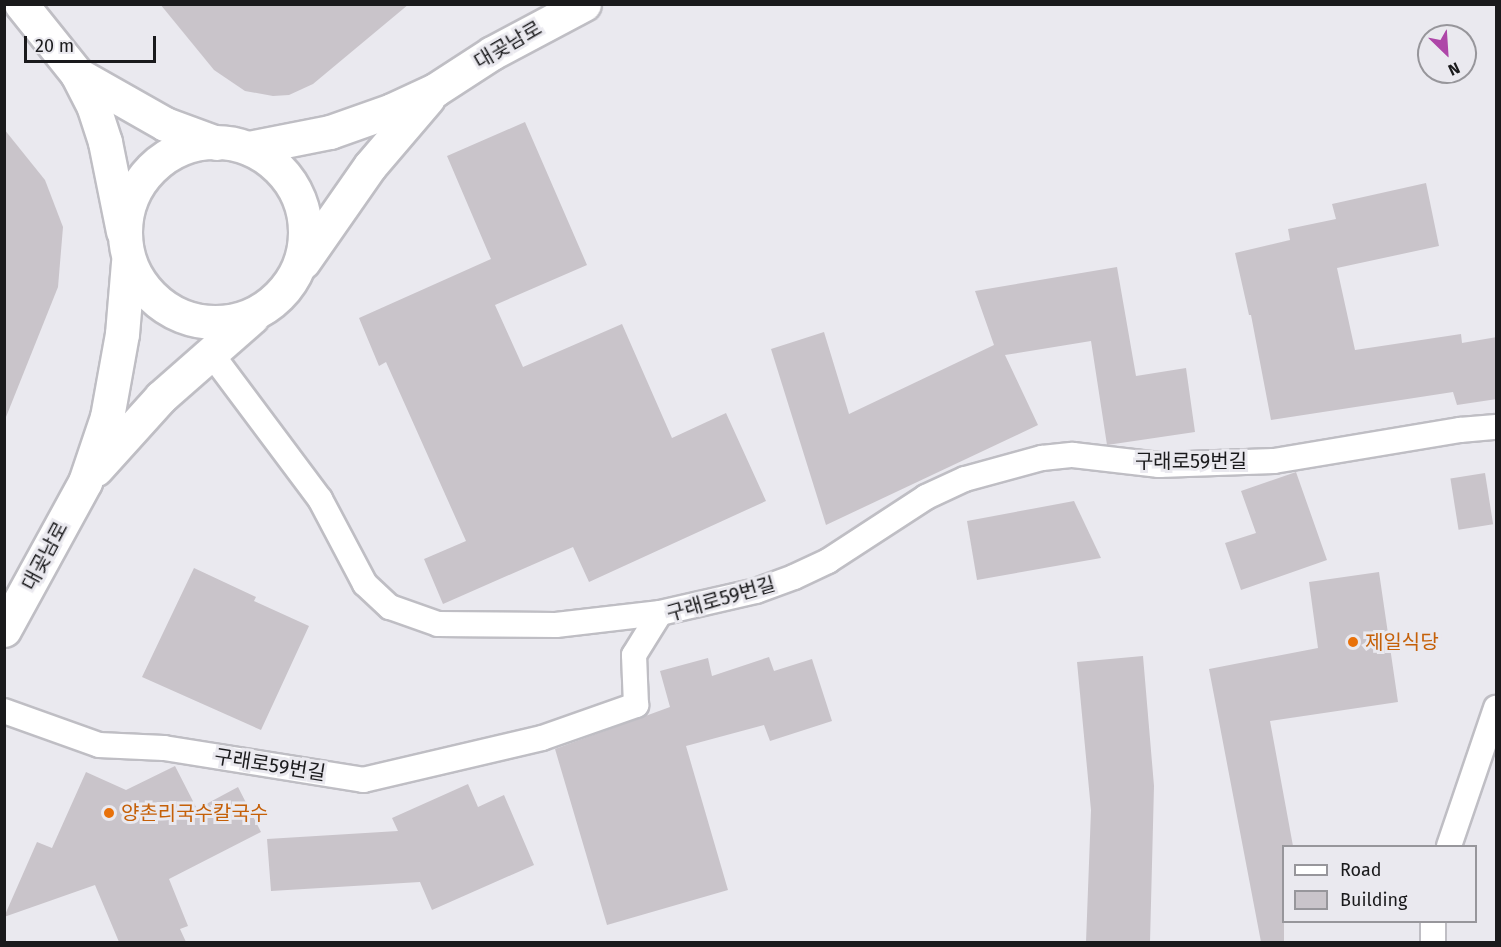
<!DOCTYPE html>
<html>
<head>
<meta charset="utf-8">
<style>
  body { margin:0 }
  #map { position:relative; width:1501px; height:947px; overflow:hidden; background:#eae9ef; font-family:"Fira Sans","Noto Sans KR",sans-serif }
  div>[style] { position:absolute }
  .building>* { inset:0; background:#c9c4ca; transform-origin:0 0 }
  .roads { filter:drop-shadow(2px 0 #bfbec4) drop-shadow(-2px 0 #bfbec4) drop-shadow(0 2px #bfbec4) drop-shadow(0 -2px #bfbec4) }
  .lane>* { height:24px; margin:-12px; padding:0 12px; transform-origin:12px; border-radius:12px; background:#fff }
  .street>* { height:33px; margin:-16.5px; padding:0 16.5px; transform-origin:16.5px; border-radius:16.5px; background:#fff }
  .secondary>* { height:33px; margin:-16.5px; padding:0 16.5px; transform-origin:16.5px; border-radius:16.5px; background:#fff }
  .secondary>.ring { margin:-16.5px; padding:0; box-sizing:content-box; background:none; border:33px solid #fff; border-radius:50% }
  .dots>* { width:16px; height:16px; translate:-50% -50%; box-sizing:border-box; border:3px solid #eae9ef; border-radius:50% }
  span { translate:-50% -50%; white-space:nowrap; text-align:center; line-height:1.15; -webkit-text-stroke:6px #eae9ef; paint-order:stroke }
  .street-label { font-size:20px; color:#1a1a1c }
  .food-label { font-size:20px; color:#c56008 }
  .left { translate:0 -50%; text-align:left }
  .frame { position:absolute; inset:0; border:6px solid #1a1a1c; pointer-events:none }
  .legend { position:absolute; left:1282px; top:845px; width:195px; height:78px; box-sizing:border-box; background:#eae9ef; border:2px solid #97969b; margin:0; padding:8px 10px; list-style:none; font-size:18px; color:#1a1a1c }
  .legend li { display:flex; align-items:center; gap:12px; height:30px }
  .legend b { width:30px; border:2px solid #97969b }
  .north { position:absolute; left:1417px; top:24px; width:60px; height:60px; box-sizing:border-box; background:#eae9ef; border:2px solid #97969b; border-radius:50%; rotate:155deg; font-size:16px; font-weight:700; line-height:24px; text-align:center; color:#1a1a1c }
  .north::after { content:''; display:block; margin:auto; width:21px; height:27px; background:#ae46a8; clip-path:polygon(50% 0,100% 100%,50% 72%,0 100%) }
  .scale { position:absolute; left:24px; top:36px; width:132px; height:27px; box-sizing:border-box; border:3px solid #1a1a1c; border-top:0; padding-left:8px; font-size:18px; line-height:21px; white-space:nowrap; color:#1a1a1c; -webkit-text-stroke:4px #eae9ef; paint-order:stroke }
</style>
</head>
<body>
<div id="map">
  <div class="building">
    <i style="clip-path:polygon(160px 4px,409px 4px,313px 84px,289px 95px,273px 96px,245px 91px,214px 70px)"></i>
    <i style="clip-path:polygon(525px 122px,587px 265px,495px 305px,523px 367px,622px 324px,672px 438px,726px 413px,766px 501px,589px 582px,573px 547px,443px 604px,424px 559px,466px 541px,386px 362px,379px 366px,359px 318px,491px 259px,447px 156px)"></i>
    <i style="clip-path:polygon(4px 129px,45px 180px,63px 227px,58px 287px,6px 417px)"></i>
    <i style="clip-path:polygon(1426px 183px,1439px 246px,1337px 268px,1355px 350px,1461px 334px,1462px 343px,1497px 337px,1497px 399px,1457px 405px,1453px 392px,1271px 420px,1251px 315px,1249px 315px,1235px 253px,1290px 240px,1288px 229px,1336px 219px,1332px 204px)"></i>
    <i style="clip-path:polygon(1117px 267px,1136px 376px,1186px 368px,1195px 432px,1107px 445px,1091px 341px,1005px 355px,1038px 425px,826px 525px,771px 349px,824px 332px,849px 414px,994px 345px,975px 291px)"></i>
    <i style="clip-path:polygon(1296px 472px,1327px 560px,1241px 590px,1225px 543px,1256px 533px,1241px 491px)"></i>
    <i style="left:1485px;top:473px;width:52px;height:35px;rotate:81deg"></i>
    <i style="clip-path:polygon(1074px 501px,1101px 558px,977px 580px,967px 521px)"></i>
    <i style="clip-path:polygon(194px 568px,256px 597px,254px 601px,309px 626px,261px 730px,142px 677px)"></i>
    <i style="clip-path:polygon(1379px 572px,1398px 702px,1270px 721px,1293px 846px,1284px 846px,1284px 942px,1261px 942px,1209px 669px,1318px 648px,1309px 582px)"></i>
    <i style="clip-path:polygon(1143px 656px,1154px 786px,1150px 942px,1086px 942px,1091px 810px,1077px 662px)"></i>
    <i style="clip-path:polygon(769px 657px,774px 671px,812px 659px,832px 721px,770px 741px,764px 725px,686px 746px,728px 890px,607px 925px,555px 749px,670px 707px,660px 671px,708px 658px,712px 676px)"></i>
    <i style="clip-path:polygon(175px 766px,197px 809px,238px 787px,261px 832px,169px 879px,188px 926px,180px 929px,186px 942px,119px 942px,95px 885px,4px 917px,37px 842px,52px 848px,86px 772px,126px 790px)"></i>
    <i style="clip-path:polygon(468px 784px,478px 807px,504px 795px,534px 865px,432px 910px,420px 882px,271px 891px,267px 839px,398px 831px,392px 818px)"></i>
  </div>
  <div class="roads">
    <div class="lane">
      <i style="left:210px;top:352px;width:184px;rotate:53.2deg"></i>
      <i style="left:320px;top:499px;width:96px;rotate:62.1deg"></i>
      <i style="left:365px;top:584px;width:34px;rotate:43deg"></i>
      <i style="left:390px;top:607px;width:51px;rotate:19.5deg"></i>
      <i style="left:438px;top:624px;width:118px;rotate:0.5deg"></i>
      <i style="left:556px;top:625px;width:105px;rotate:-6.6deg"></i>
      <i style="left:4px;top:711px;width:101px;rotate:19.7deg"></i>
      <i style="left:99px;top:745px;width:65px;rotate:2.6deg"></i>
      <i style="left:164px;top:748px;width:202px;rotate:9.1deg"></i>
      <i style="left:363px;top:780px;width:184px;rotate:-13.2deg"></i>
      <i style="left:542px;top:738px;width:100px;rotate:-19.3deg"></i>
      <i style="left:636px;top:705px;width:50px;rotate:-92.3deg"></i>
      <i style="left:634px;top:655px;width:49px;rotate:-58.2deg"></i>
      <i style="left:660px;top:613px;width:98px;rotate:-12.9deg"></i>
      <i style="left:756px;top:591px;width:40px;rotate:-20.2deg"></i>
      <i style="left:794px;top:577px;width:38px;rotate:-25deg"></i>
      <i style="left:828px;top:561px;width:117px;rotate:-33.1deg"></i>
      <i style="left:926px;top:497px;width:43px;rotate:-24.8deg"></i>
      <i style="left:965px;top:479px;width:80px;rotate:-15.3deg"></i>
      <i style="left:1042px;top:458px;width:31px;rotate:-6deg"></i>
      <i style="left:1073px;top:455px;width:87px;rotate:6.6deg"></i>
      <i style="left:1159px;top:465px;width:115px;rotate:-2deg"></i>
      <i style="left:1274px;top:461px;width:189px;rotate:-9.5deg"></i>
      <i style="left:1460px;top:430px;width:36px;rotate:-5deg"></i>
      <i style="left:1449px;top:846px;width:146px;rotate:-71.2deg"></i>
      <i style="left:1433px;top:942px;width:20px;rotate:-90deg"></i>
    </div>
    <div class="street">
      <i style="left:21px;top:4px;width:90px;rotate:51.3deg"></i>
      <i style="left:77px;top:74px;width:38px;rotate:63deg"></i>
      <i style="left:94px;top:108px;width:36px;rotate:72deg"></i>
      <i style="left:105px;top:142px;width:91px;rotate:78.6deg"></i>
      <i style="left:77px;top:74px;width:101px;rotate:29.6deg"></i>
      <i style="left:165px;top:124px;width:55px;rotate:20.1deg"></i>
    </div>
    <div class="secondary">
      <i class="ring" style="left:125px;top:142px;width:147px;height:147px"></i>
      <i style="left:249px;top:148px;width:83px;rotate:-11.2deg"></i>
      <i style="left:330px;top:132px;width:66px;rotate:-19.5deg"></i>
      <i style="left:392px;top:110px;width:47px;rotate:-24.9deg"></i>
      <i style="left:435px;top:90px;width:68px;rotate:-33deg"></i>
      <i style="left:492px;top:53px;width:104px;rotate:-28deg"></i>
      <i style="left:303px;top:262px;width:117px;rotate:-55.1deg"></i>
      <i style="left:370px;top:166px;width:89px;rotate:-49.5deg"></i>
      <i style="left:96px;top:469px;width:97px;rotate:-47.9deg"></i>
      <i style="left:161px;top:397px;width:121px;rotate:-41.3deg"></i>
      <i style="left:4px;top:630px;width:169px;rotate:-61.3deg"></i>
      <i style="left:85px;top:482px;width:69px;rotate:-71.3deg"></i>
      <i style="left:107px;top:417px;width:84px;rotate:-79.8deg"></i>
      <i style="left:122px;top:334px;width:72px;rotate:-85.2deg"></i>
    </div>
  </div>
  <div class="dots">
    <i style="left:1353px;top:642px;background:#e8710a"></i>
    <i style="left:109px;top:813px;background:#e8710a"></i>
  </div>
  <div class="street-label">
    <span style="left:508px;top:45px;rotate:-30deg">대곶남로</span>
    <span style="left:1191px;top:461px">구래로59번길</span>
    <span style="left:45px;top:556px;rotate:-62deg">대곶남로</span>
    <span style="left:721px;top:599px;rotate:-16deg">구래로59번길</span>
    <span style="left:270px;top:765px;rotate:9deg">구래로59번길</span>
  </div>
  <div class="food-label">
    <span class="left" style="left:1365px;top:642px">제일식당</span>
    <span class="left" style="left:121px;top:813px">양촌리국수칼국수</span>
  </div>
  <div class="frame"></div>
  <ul class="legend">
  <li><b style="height:8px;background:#fff"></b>Road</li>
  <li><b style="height:16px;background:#c9c4ca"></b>Building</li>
  </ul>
  <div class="north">N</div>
  <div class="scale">20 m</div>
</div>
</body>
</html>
